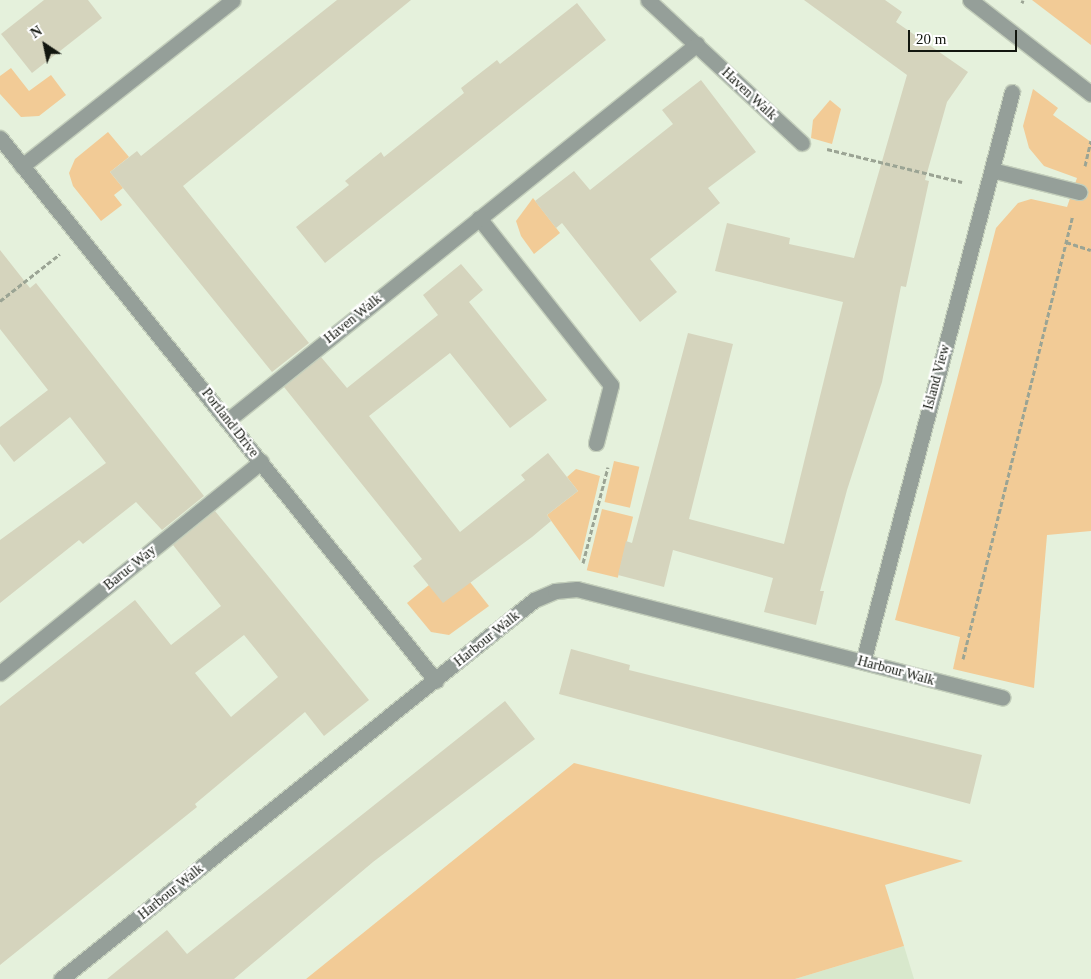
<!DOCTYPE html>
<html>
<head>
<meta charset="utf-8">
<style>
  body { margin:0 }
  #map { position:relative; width:1091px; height:979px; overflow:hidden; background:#e5f1dc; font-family:"Times New Roman",serif }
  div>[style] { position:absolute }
  .built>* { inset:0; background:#d8e8cc }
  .green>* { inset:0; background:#f2cb96; transform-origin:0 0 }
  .building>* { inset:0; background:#d5d4bd }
  .path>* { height:3px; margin-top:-1.5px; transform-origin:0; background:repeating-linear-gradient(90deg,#9ba494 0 5px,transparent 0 7.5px) }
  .roads { filter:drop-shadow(1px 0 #c3cebb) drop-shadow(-1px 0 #c3cebb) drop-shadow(0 1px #c3cebb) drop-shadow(0 -1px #c3cebb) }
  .minor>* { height:15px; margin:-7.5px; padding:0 7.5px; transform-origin:7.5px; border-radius:7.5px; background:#959f99 }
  span { translate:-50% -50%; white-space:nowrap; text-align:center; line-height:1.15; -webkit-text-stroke:4.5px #fff; paint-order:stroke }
  .street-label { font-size:14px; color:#12160f }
  .north { position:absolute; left:20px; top:20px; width:50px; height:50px; -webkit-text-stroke:4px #fff; paint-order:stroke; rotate:326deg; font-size:14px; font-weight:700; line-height:20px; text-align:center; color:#12160f }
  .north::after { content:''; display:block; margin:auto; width:18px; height:22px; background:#12160f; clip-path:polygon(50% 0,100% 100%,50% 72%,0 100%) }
  .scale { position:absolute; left:908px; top:30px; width:109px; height:22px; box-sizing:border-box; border:2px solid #12160f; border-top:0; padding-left:6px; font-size:15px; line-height:18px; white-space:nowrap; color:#12160f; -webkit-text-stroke:4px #fff; paint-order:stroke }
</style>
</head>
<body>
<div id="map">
  <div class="built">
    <i style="clip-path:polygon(904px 946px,914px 979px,795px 979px)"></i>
  </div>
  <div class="green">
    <i style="clip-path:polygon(1032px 0,1091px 0,1091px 45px)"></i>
    <i style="clip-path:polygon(11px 68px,29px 91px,51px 75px,66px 95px,39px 116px,21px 117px,0 94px,0 76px)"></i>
    <i style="clip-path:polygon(1033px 89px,1058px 108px,1053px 115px,1091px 142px,1091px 531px,1047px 535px,1034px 688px,953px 669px,960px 637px,895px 620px,996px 228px,1018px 203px,1031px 199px,1067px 207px,1077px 178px,1044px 166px,1029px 148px,1023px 126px)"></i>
    <i style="clip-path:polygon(830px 100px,841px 109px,832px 144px,811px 138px,813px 120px)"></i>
    <i style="clip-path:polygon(108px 132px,129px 157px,110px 172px,123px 188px,114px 195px,122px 205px,101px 221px,73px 186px,69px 173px,75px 159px)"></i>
    <i style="clip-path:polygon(533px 198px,560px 233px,534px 254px,521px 236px,516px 221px)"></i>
    <i style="left:614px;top:461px;width:26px;height:42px;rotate:13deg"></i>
    <i style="clip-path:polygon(576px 469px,600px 476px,580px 561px,547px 515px,578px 491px,567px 477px)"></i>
    <i style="left:602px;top:509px;width:32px;height:63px;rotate:14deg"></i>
    <i style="clip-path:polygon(470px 582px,489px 606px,449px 635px,431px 632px,407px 603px,429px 585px)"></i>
    <i style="clip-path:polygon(574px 763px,963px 861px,885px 885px,904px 946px,795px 979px,306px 979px)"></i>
  </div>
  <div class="building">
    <i style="clip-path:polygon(44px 0,88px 0,102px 18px,32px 73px,1px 34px)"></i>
    <i style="clip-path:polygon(337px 0,411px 0,183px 186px,309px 343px,272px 372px,110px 172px,137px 151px,141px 156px)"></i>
    <i style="clip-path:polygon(804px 0,885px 0,902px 12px,896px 22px,968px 72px,947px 102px,925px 180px,929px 181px,906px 287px,901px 286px,882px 382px,847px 490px,820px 591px,824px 591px,816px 625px,764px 612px,773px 578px,673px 550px,664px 587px,618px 575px,626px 541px,632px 543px,688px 333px,733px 344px,689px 519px,784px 544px,843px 302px,715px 271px,727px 223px,790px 238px,789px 244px,854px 258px,907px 75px)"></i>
    <i style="clip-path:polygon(577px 3px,606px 40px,325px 263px,296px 227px,349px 185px,345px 181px,381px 152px,384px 157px,464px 93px,461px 88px,497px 60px,500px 64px)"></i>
    <i style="clip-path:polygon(701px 80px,756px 152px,708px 188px,720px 203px,650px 259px,677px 292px,640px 322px,562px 223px,556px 228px,535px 201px,574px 171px,590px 190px,673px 124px,662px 110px)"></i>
    <i style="clip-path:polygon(0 250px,30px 288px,36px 283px,204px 496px,162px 530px,136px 502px,83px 544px,79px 540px,0 603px,0 540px,106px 463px,70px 417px,14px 462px,0 444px,0 427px,48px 390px,0 329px)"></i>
    <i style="clip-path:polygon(461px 264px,483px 290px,469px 302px,547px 400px,510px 428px,450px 353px,369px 416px,460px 532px,525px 480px,521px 475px,548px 453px,578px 491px,547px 515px,551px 521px,532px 537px,443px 603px,413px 566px,422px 559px,284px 387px,321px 357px,347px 388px,438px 315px,423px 295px)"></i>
    <i style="clip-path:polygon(evenodd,215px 511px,369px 700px,324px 736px,305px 712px,195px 804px,197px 807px,0 965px,0 706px,135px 600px,171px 645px,221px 606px,173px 545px,215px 511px,244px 635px,278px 677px,231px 717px,195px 673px,244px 635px)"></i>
    <i style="clip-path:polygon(571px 649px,630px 665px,629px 670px,661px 678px,982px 755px,970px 804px,559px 694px)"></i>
    <i style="clip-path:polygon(505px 701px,535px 739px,373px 862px,234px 979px,107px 979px,167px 930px,187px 954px)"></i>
  </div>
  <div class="path">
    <i style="left:1022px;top:3px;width:3px;rotate:-72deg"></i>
    <i style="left:827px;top:149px;width:139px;rotate:13.7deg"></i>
    <i style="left:1085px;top:166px;width:26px;rotate:-77deg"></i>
    <i style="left:1066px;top:242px;width:26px;rotate:18deg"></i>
    <i style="left:0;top:301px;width:76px;rotate:-38.1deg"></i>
    <i style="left:583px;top:563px;width:99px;rotate:-75.4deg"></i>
    <i style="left:963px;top:659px;width:456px;rotate:-76.1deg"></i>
  </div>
  <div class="roads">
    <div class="minor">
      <i style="left:648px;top:0;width:210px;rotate:42.9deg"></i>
      <i style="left:970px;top:0;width:153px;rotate:37.8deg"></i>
      <i style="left:0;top:138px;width:696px;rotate:51.24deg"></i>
      <i style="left:22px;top:166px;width:268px;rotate:-38.2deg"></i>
      <i style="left:992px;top:170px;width:90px;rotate:14.2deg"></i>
      <i style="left:479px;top:218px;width:213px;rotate:51.7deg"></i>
      <i style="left:611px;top:385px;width:60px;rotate:104.5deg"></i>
      <i style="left:228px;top:420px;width:601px;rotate:-38.72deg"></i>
      <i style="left:863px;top:662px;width:589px;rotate:-75.35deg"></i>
      <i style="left:0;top:673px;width:336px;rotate:-39deg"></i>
      <i style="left:61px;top:979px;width:606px;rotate:-38.7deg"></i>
      <i style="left:534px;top:600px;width:23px;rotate:-23deg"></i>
      <i style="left:555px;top:591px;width:22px;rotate:-5deg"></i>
      <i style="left:577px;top:589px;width:439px;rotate:14.3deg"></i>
    </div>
  </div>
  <div class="street-label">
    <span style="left:749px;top:94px;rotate:43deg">Haven Walk</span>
    <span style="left:353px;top:319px;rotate:-39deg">Haven Walk</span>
    <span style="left:937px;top:377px;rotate:-75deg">Island View</span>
    <span style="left:230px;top:423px;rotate:52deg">Portland Drive</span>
    <span style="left:130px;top:568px;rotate:-39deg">Baruc Way</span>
    <span style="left:487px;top:639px;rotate:-39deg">Harbour Walk</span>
    <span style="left:896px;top:671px;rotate:15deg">Harbour Walk</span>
    <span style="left:171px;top:892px;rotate:-39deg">Harbour Walk</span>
  </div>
  <div class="north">N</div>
  <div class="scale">20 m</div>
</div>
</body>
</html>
